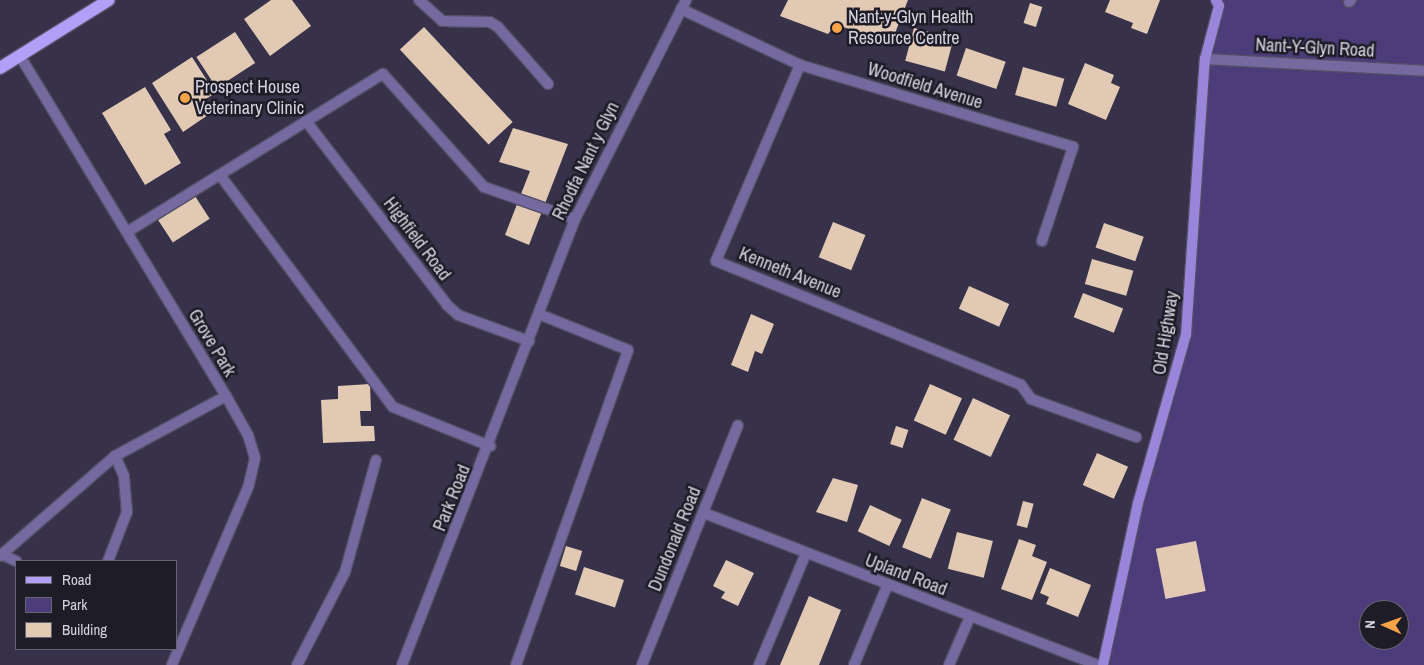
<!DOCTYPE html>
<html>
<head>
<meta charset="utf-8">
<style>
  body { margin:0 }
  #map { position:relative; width:1424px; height:665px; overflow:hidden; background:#37324a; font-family:"Archivo Narrow",sans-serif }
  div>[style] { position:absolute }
  .green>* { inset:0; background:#4c3c7a }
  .building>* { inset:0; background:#e2c9b3; transform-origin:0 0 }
  .roads { filter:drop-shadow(1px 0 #534f65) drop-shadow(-1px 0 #534f65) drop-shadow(0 1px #534f65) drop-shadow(0 -1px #534f65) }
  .lane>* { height:10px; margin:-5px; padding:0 5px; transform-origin:5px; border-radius:5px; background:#756a9f }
  .street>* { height:10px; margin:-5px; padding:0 5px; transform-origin:5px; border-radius:5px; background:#756a9f }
  .secondary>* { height:10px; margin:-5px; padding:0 5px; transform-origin:5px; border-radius:5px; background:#9985da }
  .primary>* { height:12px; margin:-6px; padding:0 6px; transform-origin:6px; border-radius:6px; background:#b29ff7 }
  .dots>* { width:14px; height:14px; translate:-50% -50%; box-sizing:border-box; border:2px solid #1e1c27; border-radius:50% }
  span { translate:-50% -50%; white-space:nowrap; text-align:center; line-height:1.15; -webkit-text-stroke:5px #1e1c27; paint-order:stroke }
  .poi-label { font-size:18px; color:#d5d2e1 }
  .left { translate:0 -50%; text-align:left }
  .street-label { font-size:18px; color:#d5d2e1 }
  .legend { position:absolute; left:15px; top:560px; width:162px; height:90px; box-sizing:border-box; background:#1e1c27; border:1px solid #676571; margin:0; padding:6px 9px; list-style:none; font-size:15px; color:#d5d2e1 }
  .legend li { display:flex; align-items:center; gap:10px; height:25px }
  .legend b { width:25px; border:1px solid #676571 }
  .north { position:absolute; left:1359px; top:600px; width:50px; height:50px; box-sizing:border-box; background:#1e1c27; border:1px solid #676571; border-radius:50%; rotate:272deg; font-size:14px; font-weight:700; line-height:20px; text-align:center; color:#d5d2e1 }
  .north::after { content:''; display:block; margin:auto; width:18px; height:22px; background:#f6a247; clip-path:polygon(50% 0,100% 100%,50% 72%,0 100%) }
</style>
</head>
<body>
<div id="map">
  <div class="green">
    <i style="clip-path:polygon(evenodd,1220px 0,1424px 0,1424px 665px,1103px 665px,1120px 580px,1186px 335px,1205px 59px,1220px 0,1369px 610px,1399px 610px,1399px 640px,1369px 640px,1369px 610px)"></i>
  </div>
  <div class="building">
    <i style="clip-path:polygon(271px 0,292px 0,311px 26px,270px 56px,244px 19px)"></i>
    <i style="clip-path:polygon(788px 0,908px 0,890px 46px,836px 24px,828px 34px,780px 16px)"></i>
    <i style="clip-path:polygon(1110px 0,1160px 0,1147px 34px,1131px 28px,1133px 23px,1105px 12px)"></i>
    <i style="left:1030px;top:3px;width:13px;height:21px;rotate:18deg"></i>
    <i style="left:424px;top:27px;width:130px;height:33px;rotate:47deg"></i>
    <i style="left:914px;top:28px;width:41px;height:34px;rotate:15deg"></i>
    <i style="left:235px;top:32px;width:37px;height:46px;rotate:57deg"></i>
    <i style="left:966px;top:48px;width:42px;height:29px;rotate:19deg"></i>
    <i style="clip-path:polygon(192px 57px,215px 93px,200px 103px,208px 115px,183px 132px,152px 83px)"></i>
    <i style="clip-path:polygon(1085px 63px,1114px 75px,1111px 83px,1120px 87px,1106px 120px,1068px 104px)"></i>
    <i style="left:1023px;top:67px;width:43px;height:29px;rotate:16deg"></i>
    <i style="clip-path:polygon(145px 87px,171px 130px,164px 134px,181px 163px,145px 185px,102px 113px)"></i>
    <i style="clip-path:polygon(513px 128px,568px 144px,529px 245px,505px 235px,530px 171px,499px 162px)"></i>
    <i style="left:195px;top:196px;width:27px;height:44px;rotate:57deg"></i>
    <i style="left:833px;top:222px;width:35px;height:38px;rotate:22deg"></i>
    <i style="left:1104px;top:223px;width:42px;height:26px;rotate:19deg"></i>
    <i style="left:1092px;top:259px;width:43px;height:26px;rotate:16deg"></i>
    <i style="left:969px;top:286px;width:44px;height:25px;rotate:24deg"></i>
    <i style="left:1083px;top:293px;width:43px;height:26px;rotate:21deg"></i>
    <i style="clip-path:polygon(751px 314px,774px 324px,762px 354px,755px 351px,748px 372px,731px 365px)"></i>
    <i style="clip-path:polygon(370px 384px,371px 411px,360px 411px,361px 426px,374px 426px,375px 441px,323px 443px,321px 400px,338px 399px,338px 386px)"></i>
    <i style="left:930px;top:384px;width:35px;height:40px;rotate:24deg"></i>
    <i style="left:973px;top:398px;width:41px;height:46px;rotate:25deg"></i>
    <i style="left:896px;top:426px;width:13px;height:19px;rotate:18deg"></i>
    <i style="left:1097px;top:453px;width:34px;height:35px;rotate:24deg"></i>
    <i style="clip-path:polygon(833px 478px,858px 485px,847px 522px,816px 512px)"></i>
    <i style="left:922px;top:498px;width:31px;height:53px;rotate:22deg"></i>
    <i style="left:1023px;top:501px;width:11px;height:25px;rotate:15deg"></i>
    <i style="left:870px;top:505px;width:35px;height:29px;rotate:25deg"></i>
    <i style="left:957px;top:532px;width:37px;height:38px;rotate:14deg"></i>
    <i style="clip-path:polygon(1019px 539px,1036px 545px,1032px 556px,1047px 562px,1032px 600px,1001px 589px)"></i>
    <i style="left:1196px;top:541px;width:51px;height:41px;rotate:79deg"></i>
    <i style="left:566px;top:546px;width:17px;height:21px;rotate:17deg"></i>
    <i style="clip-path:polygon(726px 560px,754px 573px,738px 606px,721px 598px,725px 592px,713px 586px)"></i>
    <i style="left:584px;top:567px;width:42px;height:29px;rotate:18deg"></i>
    <i style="clip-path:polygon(1050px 568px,1091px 585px,1078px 617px,1046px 604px,1049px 597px,1040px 593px)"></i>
    <i style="clip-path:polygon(809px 596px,841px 610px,819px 665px,780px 665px)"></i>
  </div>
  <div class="roads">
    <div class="lane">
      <i style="left:1349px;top:2px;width:3px;rotate:-45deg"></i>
      <i style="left:220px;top:175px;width:289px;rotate:53.3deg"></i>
      <i style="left:393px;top:407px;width:105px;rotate:21.9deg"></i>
      <i style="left:127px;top:232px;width:301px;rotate:-31.7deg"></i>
      <i style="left:383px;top:74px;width:152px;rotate:48.2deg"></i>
      <i style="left:484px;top:187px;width:96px;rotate:19.4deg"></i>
      <i style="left:1021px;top:385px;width:17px;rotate:54deg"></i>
      <i style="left:1031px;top:399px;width:112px;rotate:19.9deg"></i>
      <i style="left:0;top:556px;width:152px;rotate:-41deg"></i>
      <i style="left:115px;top:456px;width:126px;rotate:-28.4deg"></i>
      <i style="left:108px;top:561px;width:53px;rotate:-68.8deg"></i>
      <i style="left:127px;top:512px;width:36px;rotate:-95deg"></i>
      <i style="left:124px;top:476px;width:22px;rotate:-114deg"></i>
      <i style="left:297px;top:665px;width:105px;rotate:-62.7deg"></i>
      <i style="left:345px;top:572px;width:116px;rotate:-74.5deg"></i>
      <i style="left:516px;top:665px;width:334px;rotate:-70.4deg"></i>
      <i style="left:628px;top:350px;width:96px;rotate:-158deg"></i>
      <i style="left:759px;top:665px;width:121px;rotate:-67.2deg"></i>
      <i style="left:949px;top:665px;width:52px;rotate:-66.4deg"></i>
    </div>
    <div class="street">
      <i style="left:419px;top:0;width:31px;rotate:42deg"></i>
      <i style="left:442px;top:21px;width:48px;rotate:1.2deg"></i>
      <i style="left:490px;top:22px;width:9px;rotate:32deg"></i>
      <i style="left:498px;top:27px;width:76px;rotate:48.7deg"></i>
      <i style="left:681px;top:9px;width:132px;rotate:25.2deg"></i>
      <i style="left:800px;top:65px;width:285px;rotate:16.7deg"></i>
      <i style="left:1073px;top:147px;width:99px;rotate:108.3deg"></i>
      <i style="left:20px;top:56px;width:398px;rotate:58.8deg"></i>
      <i style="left:226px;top:396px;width:45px;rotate:60.6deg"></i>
      <i style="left:248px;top:435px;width:24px;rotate:73deg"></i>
      <i style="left:255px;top:458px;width:28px;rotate:103deg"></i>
      <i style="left:249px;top:485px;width:196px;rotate:113.2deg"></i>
      <i style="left:1205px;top:59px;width:219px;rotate:3.1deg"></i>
      <i style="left:800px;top:65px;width:213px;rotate:113.2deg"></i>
      <i style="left:716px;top:261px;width:329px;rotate:22.1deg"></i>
      <i style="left:306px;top:121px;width:232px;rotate:52.5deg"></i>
      <i style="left:447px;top:305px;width:15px;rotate:42deg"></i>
      <i style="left:458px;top:315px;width:76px;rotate:20.1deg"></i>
      <i style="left:704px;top:513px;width:421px;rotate:21.1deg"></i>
      <i style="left:1px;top:554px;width:17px;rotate:25deg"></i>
      <i style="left:402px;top:665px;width:478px;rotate:-68.8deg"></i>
      <i style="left:575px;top:219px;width:246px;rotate:-63.1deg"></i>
      <i style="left:642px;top:665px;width:258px;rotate:-68.2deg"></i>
      <i style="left:854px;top:665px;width:86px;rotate:-67.3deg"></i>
    </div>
    <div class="secondary">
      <i style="left:1103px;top:665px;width:166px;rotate:-77.8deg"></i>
      <i style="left:1138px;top:503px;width:175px;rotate:-74.1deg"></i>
      <i style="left:1186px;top:335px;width:277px;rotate:-86.1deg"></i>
      <i style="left:1205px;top:59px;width:55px;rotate:-75.2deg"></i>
      <i style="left:1219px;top:6px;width:7px;rotate:-117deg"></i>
    </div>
    <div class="primary">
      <i style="left:0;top:68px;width:128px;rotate:-32deg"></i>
    </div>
  </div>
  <div class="dots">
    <i style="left:837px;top:28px;background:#f6a247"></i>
    <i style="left:185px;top:98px;background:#f6a247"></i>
  </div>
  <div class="poi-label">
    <span class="left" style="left:848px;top:28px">Nant-y-Glyn Health<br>Resource Centre</span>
    <span class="left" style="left:195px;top:98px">Prospect House<br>Veterinary Clinic</span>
  </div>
  <div class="street-label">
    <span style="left:1315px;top:48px;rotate:3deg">Nant-Y-Glyn Road</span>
    <span style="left:925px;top:86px;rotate:17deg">Woodfield Avenue</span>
    <span style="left:586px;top:161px;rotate:-64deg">Rhodfa Nant y Glyn</span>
    <span style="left:417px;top:239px;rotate:53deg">Highfield Road</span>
    <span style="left:790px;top:273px;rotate:22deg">Kenneth Avenue</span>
    <span style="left:1166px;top:333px;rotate:-81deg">Old Highway</span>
    <span style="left:212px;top:343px;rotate:59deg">Grove Park</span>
    <span style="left:452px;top:498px;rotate:-68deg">Park Road</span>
    <span style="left:675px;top:539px;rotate:-68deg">Dundonald Road</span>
    <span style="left:906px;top:575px;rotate:21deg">Upland Road</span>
  </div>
  <ul class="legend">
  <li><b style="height:6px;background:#b29ff7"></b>Road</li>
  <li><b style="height:14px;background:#4c3c7a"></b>Park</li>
  <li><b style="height:14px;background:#e2c9b3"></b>Building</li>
  </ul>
  <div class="north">N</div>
</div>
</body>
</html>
